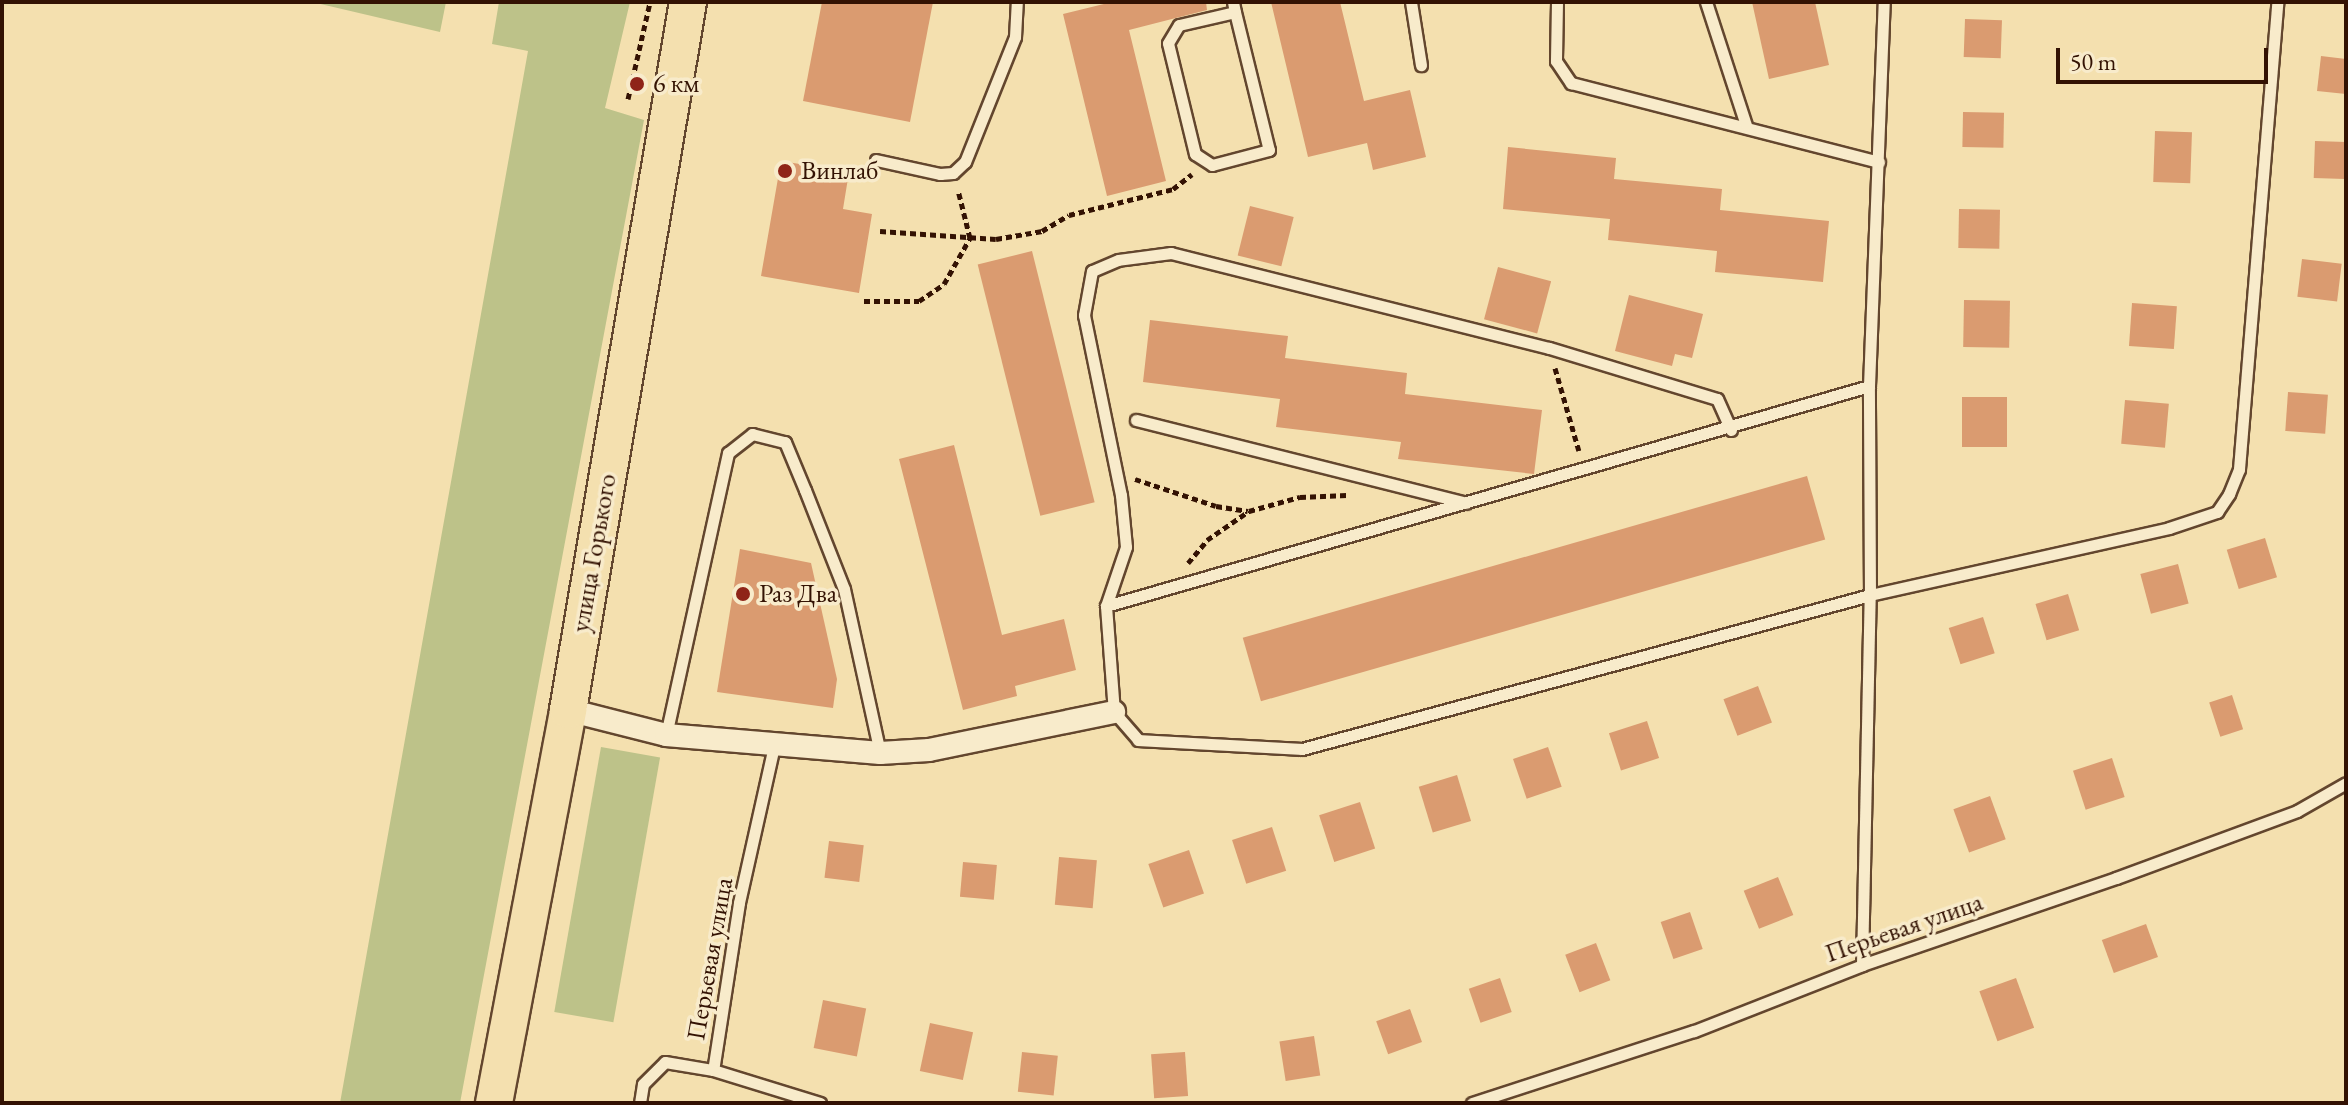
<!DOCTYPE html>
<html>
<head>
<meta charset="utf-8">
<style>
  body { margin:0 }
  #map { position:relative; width:2348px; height:1105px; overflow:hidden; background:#f4e0af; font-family:"EB Garamond",serif }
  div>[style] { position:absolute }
  .green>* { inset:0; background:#bdc289; transform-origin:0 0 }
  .building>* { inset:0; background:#da9b70; transform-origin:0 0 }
  .path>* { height:5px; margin-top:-2.5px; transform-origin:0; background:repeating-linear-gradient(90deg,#331203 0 6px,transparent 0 10px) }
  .roads { filter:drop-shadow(2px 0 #63462e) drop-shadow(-2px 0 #63462e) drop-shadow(0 2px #63462e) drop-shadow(0 -2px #63462e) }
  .service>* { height:11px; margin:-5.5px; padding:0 5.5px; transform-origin:5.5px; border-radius:5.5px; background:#f8ebcb }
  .minor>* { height:22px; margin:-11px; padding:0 11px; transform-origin:11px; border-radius:11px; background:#f8ebcb }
  .primary>* { height:36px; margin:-18px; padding:0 18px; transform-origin:18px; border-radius:18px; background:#f4e0af }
  .dots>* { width:22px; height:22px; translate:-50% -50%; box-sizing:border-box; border:4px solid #f8ebcb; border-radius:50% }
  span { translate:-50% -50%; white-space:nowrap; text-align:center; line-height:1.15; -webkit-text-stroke:7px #f8ebcb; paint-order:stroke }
  .poi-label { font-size:26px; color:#331203 }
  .left { translate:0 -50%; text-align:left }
  .street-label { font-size:26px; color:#331203 }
  .frame { position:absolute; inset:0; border:4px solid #331203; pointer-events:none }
  .scale { position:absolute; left:2056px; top:48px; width:212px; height:36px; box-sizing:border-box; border:4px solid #331203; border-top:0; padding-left:10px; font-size:24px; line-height:28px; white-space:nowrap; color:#331203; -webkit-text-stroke:6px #f8ebcb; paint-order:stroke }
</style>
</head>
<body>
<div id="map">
  <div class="green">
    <i style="clip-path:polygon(312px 2px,446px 2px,440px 32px)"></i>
    <i style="clip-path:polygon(499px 2px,630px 2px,605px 108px,644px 120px,460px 1103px,340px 1103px,528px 51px,492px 44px)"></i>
    <i style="left:601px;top:747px;width:60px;height:269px;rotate:10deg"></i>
  </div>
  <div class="building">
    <i style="clip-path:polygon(822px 2px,933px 2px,910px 122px,803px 101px)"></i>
    <i style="clip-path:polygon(1112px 2px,1206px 2px,1207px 10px,1129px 30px,1166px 181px,1107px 196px,1063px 14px)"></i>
    <i style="clip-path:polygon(1271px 2px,1340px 2px,1364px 101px,1410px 90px,1426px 157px,1373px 170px,1367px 143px,1308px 157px)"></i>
    <i style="clip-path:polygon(1752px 2px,1815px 2px,1829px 65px,1769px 79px)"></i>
    <i style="left:1965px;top:19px;width:37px;height:38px;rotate:2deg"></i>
    <i style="clip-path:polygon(2321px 56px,2346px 59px,2346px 94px,2317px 91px)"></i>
    <i style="left:1963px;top:112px;width:41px;height:35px;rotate:1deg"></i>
    <i style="left:2155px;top:131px;width:37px;height:51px;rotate:2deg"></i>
    <i style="left:2315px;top:141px;width:31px;height:37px;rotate:2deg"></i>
    <i style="clip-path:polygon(1508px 147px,1616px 158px,1614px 179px,1722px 189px,1720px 210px,1829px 221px,1823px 282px,1715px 272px,1717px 251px,1608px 240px,1610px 219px,1503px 209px)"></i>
    <i style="clip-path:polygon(781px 161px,849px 172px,843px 209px,872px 214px,859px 293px,761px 276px)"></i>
    <i style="left:1250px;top:206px;width:45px;height:51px;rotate:14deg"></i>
    <i style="left:1959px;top:209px;width:41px;height:39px;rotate:1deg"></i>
    <i style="left:1032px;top:251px;width:259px;height:56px;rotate:76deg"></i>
    <i style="left:2302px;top:259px;width:40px;height:38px;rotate:7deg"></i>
    <i style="left:1498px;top:267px;width:55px;height:54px;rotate:15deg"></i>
    <i style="clip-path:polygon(1629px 295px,1703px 314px,1692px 358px,1675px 354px,1672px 366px,1615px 351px)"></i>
    <i style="left:1964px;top:300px;width:46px;height:47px;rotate:1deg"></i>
    <i style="left:2132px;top:303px;width:45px;height:43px;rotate:4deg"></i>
    <i style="clip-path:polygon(1150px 320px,1288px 336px,1285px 358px,1407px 373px,1405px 394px,1542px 410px,1534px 474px,1398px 459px,1401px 442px,1276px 427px,1280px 399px,1143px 382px)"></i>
    <i style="left:2288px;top:392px;width:40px;height:39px;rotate:4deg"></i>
    <i style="left:1962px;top:397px;width:45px;height:50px"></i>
    <i style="left:2125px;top:400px;width:44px;height:44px;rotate:5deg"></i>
    <i style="clip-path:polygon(954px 445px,1002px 635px,1064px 619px,1076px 670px,1015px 686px,1017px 696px,963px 710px,899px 459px)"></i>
    <i style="left:1807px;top:476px;width:66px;height:587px;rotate:74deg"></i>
    <i style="left:2265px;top:538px;width:41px;height:40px;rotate:73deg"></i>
    <i style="clip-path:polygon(740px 549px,811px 563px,837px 679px,833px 708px,717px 692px)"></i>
    <i style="left:2178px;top:564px;width:41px;height:39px;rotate:75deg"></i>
    <i style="left:2068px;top:594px;width:38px;height:34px;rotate:73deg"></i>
    <i style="left:1983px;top:617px;width:38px;height:36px;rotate:72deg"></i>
    <i style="left:1758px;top:686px;width:39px;height:37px;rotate:69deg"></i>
    <i style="left:2232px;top:695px;width:36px;height:24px;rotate:72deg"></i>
    <i style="left:1647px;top:721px;width:39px;height:40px;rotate:72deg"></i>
    <i style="left:1548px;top:747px;width:42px;height:37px;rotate:71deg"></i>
    <i style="left:2112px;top:758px;width:41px;height:41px;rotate:72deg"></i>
    <i style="left:1457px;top:775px;width:48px;height:40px;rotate:73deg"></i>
    <i style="left:1990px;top:796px;width:46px;height:39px;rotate:70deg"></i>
    <i style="left:1360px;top:802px;width:49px;height:43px;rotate:72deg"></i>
    <i style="left:1272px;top:827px;width:46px;height:42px;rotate:72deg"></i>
    <i style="left:829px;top:841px;width:35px;height:37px;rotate:7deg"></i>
    <i style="left:1189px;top:850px;width:46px;height:43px;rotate:71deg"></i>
    <i style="left:1059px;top:857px;width:38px;height:48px;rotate:5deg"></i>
    <i style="left:963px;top:862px;width:34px;height:35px;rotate:5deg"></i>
    <i style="left:1778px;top:877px;width:41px;height:37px;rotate:68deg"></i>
    <i style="left:1690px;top:912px;width:39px;height:31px;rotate:71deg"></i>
    <i style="left:2146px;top:924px;width:35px;height:47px;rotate:70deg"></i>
    <i style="left:1596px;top:943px;width:40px;height:33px;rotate:69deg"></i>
    <i style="left:1500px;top:978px;width:36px;height:33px;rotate:71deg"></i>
    <i style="left:2016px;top:978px;width:53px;height:39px;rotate:70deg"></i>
    <i style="left:823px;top:1000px;width:44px;height:49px;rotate:11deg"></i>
    <i style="left:1410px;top:1009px;width:35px;height:36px;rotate:70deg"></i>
    <i style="left:930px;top:1023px;width:44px;height:49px;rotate:12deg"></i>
    <i style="left:1314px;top:1036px;width:40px;height:35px;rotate:81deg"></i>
    <i style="left:1022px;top:1052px;width:36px;height:40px;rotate:6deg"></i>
    <i style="left:1185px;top:1052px;width:44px;height:34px;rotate:86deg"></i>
  </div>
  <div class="path">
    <i style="left:628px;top:99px;width:99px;rotate:-77.2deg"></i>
    <i style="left:880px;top:231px;width:116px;rotate:3.9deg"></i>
    <i style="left:996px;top:239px;width:47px;rotate:-9.9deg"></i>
    <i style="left:1042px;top:231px;width:31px;rotate:-31deg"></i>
    <i style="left:1069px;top:215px;width:107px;rotate:-14deg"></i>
    <i style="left:1173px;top:189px;width:24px;rotate:-38deg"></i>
    <i style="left:864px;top:301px;width:55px"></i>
    <i style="left:919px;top:301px;width:30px;rotate:-34deg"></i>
    <i style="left:944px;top:284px;width:53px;rotate:-60.5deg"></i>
    <i style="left:970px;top:238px;width:49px;rotate:-104deg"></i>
    <i style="left:1555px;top:368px;width:86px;rotate:73.9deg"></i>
    <i style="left:1135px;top:479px;width:85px;rotate:18.4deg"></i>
    <i style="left:1216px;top:506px;width:32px;rotate:9deg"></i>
    <i style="left:1188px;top:563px;width:30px;rotate:-50deg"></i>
    <i style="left:1207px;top:540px;width:51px;rotate:-34.6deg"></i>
    <i style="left:1249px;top:511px;width:53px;rotate:-15.4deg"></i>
    <i style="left:1300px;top:497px;width:47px;rotate:-2.4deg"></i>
  </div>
  <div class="roads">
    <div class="service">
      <i style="left:1233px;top:2px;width:10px;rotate:79deg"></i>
      <i style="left:1235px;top:12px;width:142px;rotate:76.2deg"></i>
      <i style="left:1269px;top:150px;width:59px;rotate:165.3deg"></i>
      <i style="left:1212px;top:165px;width:20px;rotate:-147deg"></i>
      <i style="left:1195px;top:154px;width:114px;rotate:-103.7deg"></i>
      <i style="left:1168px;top:43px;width:21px;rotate:-59deg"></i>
      <i style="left:1179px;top:25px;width:57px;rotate:-13.1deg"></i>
      <i style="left:1411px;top:2px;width:64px;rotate:81deg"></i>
      <i style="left:1557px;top:2px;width:59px;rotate:91deg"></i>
      <i style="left:1556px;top:61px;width:27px;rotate:56deg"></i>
      <i style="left:1571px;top:83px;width:318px;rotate:14.4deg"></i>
      <i style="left:1706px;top:2px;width:129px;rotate:72deg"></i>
      <i style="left:876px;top:160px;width:66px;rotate:12.3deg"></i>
      <i style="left:940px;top:174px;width:13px;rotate:-4deg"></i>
      <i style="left:953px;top:173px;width:16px;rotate:-43deg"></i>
      <i style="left:965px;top:162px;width:135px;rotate:-68.2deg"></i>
      <i style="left:1015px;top:37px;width:35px;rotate:-87deg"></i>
      <i style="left:1136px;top:420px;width:340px;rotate:14.1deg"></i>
      <i style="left:1731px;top:430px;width:34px;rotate:-114deg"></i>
      <i style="left:1717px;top:399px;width:176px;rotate:-163.1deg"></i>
      <i style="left:1549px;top:348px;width:390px;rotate:-165.9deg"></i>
      <i style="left:1171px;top:253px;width:53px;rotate:172.5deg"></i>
      <i style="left:1118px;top:260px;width:28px;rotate:157deg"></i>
      <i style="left:1092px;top:271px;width:45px;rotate:100.3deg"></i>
      <i style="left:1084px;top:315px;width:184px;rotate:78.4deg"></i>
      <i style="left:1121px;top:495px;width:52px;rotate:84.5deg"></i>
      <i style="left:1126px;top:547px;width:62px;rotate:108.7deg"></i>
      <i style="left:1106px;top:606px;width:106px;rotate:85.7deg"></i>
      <i style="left:1114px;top:712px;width:37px;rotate:49deg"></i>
      <i style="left:1138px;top:740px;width:164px;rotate:3.1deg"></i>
      <i style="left:1302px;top:749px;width:589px;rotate:-15.17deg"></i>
      <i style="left:1870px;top:595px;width:209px;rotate:-90.3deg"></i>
      <i style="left:1869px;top:386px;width:384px;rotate:-87.8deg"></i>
      <i style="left:1106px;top:606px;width:794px;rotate:-16.08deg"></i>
      <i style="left:666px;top:735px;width:289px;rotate:-77.6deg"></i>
      <i style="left:728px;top:453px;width:31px;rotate:-38deg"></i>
      <i style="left:752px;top:434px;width:34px;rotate:14deg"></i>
      <i style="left:785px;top:442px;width:52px;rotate:67.4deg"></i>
      <i style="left:805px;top:490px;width:106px;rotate:68.5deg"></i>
      <i style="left:844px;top:589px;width:168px;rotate:77.6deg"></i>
      <i style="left:774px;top:746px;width:161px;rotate:102.6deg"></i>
      <i style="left:739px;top:903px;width:169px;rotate:98.8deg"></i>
      <i style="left:713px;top:1070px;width:112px;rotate:17.1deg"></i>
      <i style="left:1862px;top:965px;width:370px;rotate:-88.8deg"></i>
      <i style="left:1870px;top:595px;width:306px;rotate:-12.6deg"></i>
      <i style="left:2169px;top:528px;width:51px;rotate:-18.4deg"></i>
      <i style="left:2217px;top:512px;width:22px;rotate:-56deg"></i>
      <i style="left:2229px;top:494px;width:27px;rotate:-68deg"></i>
      <i style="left:2239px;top:469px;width:469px;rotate:-85.3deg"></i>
      <i style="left:640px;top:1103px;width:19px;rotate:-81deg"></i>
      <i style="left:643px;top:1084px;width:31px;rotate:-45deg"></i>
      <i style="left:665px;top:1062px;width:49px;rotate:9.5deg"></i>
      <i style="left:1472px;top:1103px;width:233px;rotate:-18deg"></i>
      <i style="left:1694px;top:1031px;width:180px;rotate:-21.4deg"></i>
      <i style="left:1862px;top:965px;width:268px;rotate:-18.9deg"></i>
      <i style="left:2116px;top:878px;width:193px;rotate:-20.3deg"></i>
      <i style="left:2297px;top:811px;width:56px;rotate:-29.7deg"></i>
    </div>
    <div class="minor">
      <i style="left:568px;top:710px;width:101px;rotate:14.3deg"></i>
      <i style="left:666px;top:735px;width:215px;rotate:4.8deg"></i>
      <i style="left:880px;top:753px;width:49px;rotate:-3.5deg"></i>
      <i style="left:929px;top:750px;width:189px;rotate:-11.6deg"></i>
    </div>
    <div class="primary">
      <i style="left:494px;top:1103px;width:400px;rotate:-79.3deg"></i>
      <i style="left:568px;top:710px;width:718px;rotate:-80.38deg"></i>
    </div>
  </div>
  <div class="dots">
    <i style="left:637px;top:84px;background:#8f2418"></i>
    <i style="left:785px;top:171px;background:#8f2418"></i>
    <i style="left:743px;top:594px;background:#8f2418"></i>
  </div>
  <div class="poi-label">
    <span class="left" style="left:653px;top:84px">6 км</span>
    <span class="left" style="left:801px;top:171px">Винлаб</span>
    <span class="left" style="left:759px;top:594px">Раз Два</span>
  </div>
  <div class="street-label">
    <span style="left:594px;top:553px;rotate:-80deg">улица Горького</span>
    <span style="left:1904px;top:928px;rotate:-19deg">Перьевая улица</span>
    <span style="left:710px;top:959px;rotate:-80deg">Перьевая улица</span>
  </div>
  <div class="frame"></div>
  <div class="scale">50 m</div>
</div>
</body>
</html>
